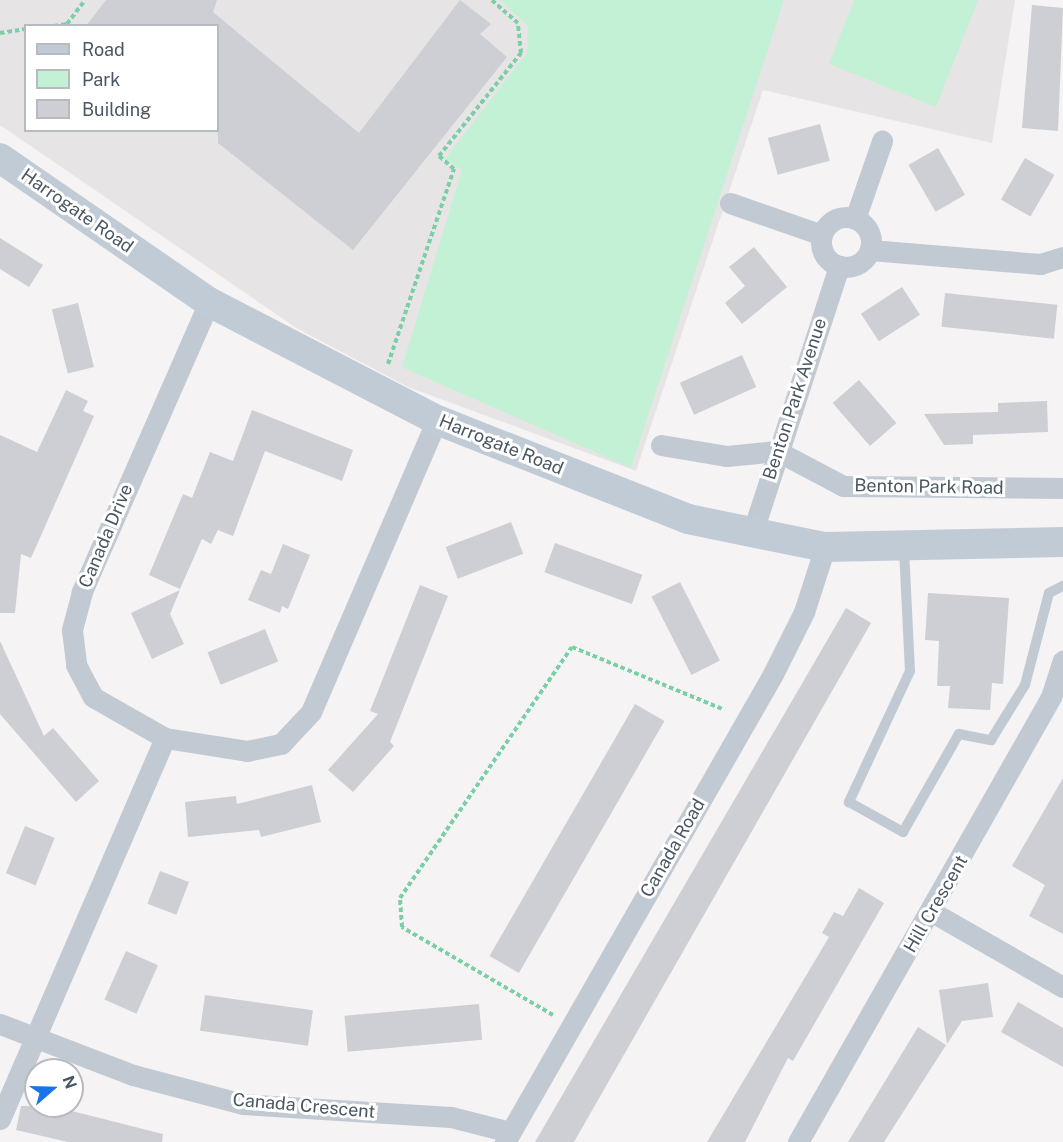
<!DOCTYPE html>
<html>
<head>
<meta charset="utf-8">
<style>
  body { margin:0 }
  #map { position:relative; width:1063px; height:1142px; overflow:hidden; background:#f5f3f3; font-family:"Public Sans",sans-serif }
  div>[style] { position:absolute }
  .education>* { inset:0; background:#e6e4e5 }
  .green>* { inset:0; background:#c3f1d5 }
  .building>* { inset:0; background:#cdcfd5; transform-origin:0 0 }
  .path>* { height:4px; margin-top:-2px; transform-origin:0; background:repeating-linear-gradient(90deg,#7ad0a6 0 4.5px,transparent 0 7.5px) }
  .service>* { height:10px; margin:-5px; padding:0 5px; transform-origin:5px; border-radius:5px; background:#c1cad2 }
  .minor>* { height:21px; margin:-10.5px; padding:0 10.5px; transform-origin:10.5px; border-radius:10.5px; background:#c1cad2 }
  .minor>.ring { margin:-10.5px; padding:0; box-sizing:content-box; background:none; border:21px solid #c1cad2; border-radius:50% }
  .secondary>* { height:30px; margin:-15px; padding:0 15px; transform-origin:15px; border-radius:15px; background:#c1cbd6 }
  span { translate:-50% -50%; white-space:nowrap; text-align:center; line-height:1.15; -webkit-text-stroke:6px #fff; paint-order:stroke }
  .street-label { font-size:18px; color:#4a5661 }
  .legend { position:absolute; left:24px; top:24px; width:195px; height:108px; box-sizing:border-box; background:#fff; border:2px solid #b7bbc0; margin:0; padding:8px 10px; list-style:none; font-size:18px; color:#4a5661 }
  .legend li { display:flex; align-items:center; gap:12px; height:30px }
  .legend b { width:30px; border:2px solid #b7bbc0 }
  .north { position:absolute; left:24px; top:1058px; width:60px; height:60px; box-sizing:border-box; background:#fff; border:2px solid #b7bbc0; border-radius:50%; rotate:70deg; font-size:16px; font-weight:700; line-height:24px; text-align:center; color:#4a5661 }
  .north::after { content:''; display:block; margin:auto; width:21px; height:27px; background:#1a73e8; clip-path:polygon(50% 0,100% 100%,50% 72%,0 100%) }
</style>
</head>
<body>
<div id="map">
  <div class="education">
    <i style="clip-path:polygon(evenodd,0 0,1015px 0,992px 143px,763px 90px,636px 471px,408px 387px,298px 329px,0 125px,0 0,26px 26px,218px 26px,218px 130px,26px 130px,26px 26px)"></i>
  </div>
  <div class="green">
    <i style="clip-path:polygon(500px 0,784px 0,631px 468px,402px 367px,462px 170px,445px 159px,527px 53px,528px 26px)"></i>
    <i style="clip-path:polygon(854px 0,978px 0,936px 107px,829px 64px)"></i>
  </div>
  <div class="building">
    <i style="clip-path:polygon(106px 0,217px 0,213px 12px,359px 133px,460px 0,491px 24px,480px 34px,507px 57px,353px 250px,218px 143px,218px 26px,86px 26px)"></i>
    <i style="clip-path:polygon(1032px 5px,1063px 8px,1058px 131px,1022px 128px)"></i>
    <i style="left:820px;top:124px;width:38px;height:54px;rotate:75deg"></i>
    <i style="left:938px;top:148px;width:54px;height:34px;rotate:60deg"></i>
    <i style="left:1025px;top:158px;width:34px;height:48px;rotate:30deg"></i>
    <i style="clip-path:polygon(0 238px,43px 265px,29px 287px,0 269px)"></i>
    <i style="clip-path:polygon(754px 247px,787px 287px,742px 324px,725px 303px,745px 286px,729px 267px)"></i>
    <i style="left:902px;top:287px;width:33px;height:49px;rotate:57deg"></i>
    <i style="left:945px;top:293px;width:113px;height:34px;rotate:6deg"></i>
    <i style="left:78px;top:303px;width:66px;height:27px;rotate:76deg"></i>
    <i style="left:742px;top:355px;width:35px;height:68px;rotate:66deg"></i>
    <i style="left:859px;top:380px;width:57px;height:35px;rotate:49deg"></i>
    <i style="clip-path:polygon(66px 390px,88px 401px,83px 411px,94px 416px,31px 558px,21px 554px,15px 613px,0 613px,0 435px,37px 452px)"></i>
    <i style="clip-path:polygon(1047px 401px,1048px 432px,973px 435px,973px 444px,944px 445px,924px 414px,998px 412px,998px 403px)"></i>
    <i style="clip-path:polygon(252px 410px,353px 450px,342px 481px,265px 451px,233px 536px,218px 530px,211px 544px,202px 539px,180px 589px,149px 575px,183px 494px,192px 498px,210px 452px,233px 461px)"></i>
    <i style="left:511px;top:522px;width:34px;height:70px;rotate:69deg"></i>
    <i style="left:555px;top:543px;width:93px;height:31px;rotate:20deg"></i>
    <i style="clip-path:polygon(283px 544px,310px 555px,288px 609px,282px 606px,280px 613px,248px 600px,261px 570px,271px 574px)"></i>
    <i style="left:680px;top:582px;width:88px;height:32px;rotate:63deg"></i>
    <i style="clip-path:polygon(420px 585px,448px 596px,390px 742px,394px 746px,353px 792px,328px 770px,378px 714px,370px 711px)"></i>
    <i style="clip-path:polygon(180px 590px,170px 614px,184px 644px,152px 659px,131px 613px)"></i>
    <i style="clip-path:polygon(928px 593px,1009px 598px,1003px 684px,992px 683px,990px 710px,948px 708px,950px 686px,937px 686px,939px 641px,925px 640px)"></i>
    <i style="clip-path:polygon(846px 608px,871px 623px,574px 1142px,535px 1142px)"></i>
    <i style="left:265px;top:629px;width:35px;height:62px;rotate:68deg"></i>
    <i style="clip-path:polygon(0 641px,44px 736px,53px 728px,99px 781px,76px 802px,0 714px)"></i>
    <i style="left:635px;top:704px;width:34px;height:291px;rotate:30deg"></i>
    <i style="clip-path:polygon(1063px 778px,1063px 934px,1029px 916px,1045px 885px,1012px 866px)"></i>
    <i style="clip-path:polygon(312px 785px,321px 822px,261px 837px,259px 830px,188px 837px,185px 802px,236px 796px,237px 804px)"></i>
    <i style="left:25px;top:826px;width:32px;height:51px;rotate:22deg"></i>
    <i style="left:160px;top:871px;width:31px;height:35px;rotate:21deg"></i>
    <i style="clip-path:polygon(859px 888px,884px 903px,793px 1061px,788px 1058px,745px 1142px,707px 1142px,829px 937px,822px 933px,834px 912px,843px 916px)"></i>
    <i style="left:126px;top:951px;width:35px;height:53px;rotate:24deg"></i>
    <i style="clip-path:polygon(988px 983px,993px 1017px,962px 1021px,947px 1044px,939px 990px)"></i>
    <i style="left:205px;top:995px;width:109px;height:36px;rotate:8deg"></i>
    <i style="clip-path:polygon(1018px 1002px,1063px 1028px,1063px 1067px,1001px 1032px)"></i>
    <i style="left:479px;top:1004px;width:36px;height:135px;rotate:85deg"></i>
    <i style="clip-path:polygon(918px 1027px,946px 1045px,884px 1142px,848px 1142px)"></i>
    <i style="clip-path:polygon(21px 1106px,52px 1106px,163px 1134px,162px 1142px,68px 1142px,16px 1130px)"></i>
  </div>
  <div class="path">
    <i style="left:54px;top:26px;width:13px;rotate:-9deg"></i>
    <i style="left:67px;top:24px;width:30px;rotate:-53deg"></i>
    <i style="left:0;top:33px;width:26px;rotate:-9deg"></i>
    <i style="left:388px;top:364px;width:206px;rotate:-71.3deg"></i>
    <i style="left:454px;top:169px;width:20px;rotate:-139deg"></i>
    <i style="left:439px;top:156px;width:132px;rotate:-51.5deg"></i>
    <i style="left:521px;top:53px;width:30px;rotate:-96deg"></i>
    <i style="left:518px;top:23px;width:35px;rotate:-139deg"></i>
    <i style="left:553px;top:1015px;width:175px;rotate:-149.8deg"></i>
    <i style="left:402px;top:927px;width:29px;rotate:-94deg"></i>
    <i style="left:400px;top:898px;width:304px;rotate:-55.6deg"></i>
    <i style="left:572px;top:647px;width:165px;rotate:22.4deg"></i>
  </div>
  <div class="service">
    <i style="left:904px;top:549px;width:122px;rotate:87.2deg"></i>
    <i style="left:910px;top:671px;width:145px;rotate:115deg"></i>
    <i style="left:849px;top:802px;width:62px;rotate:29.1deg"></i>
    <i style="left:903px;top:832px;width:113px;rotate:-60.3deg"></i>
    <i style="left:959px;top:734px;width:33px;rotate:11deg"></i>
    <i style="left:991px;top:740px;width:65px;rotate:-58.3deg"></i>
    <i style="left:1025px;top:685px;width:95px;rotate:-75.4deg"></i>
    <i style="left:1049px;top:593px;width:16px;rotate:-27deg"></i>
  </div>
  <div class="minor">
    <i style="left:730px;top:203px;width:97px;rotate:19.2deg"></i>
    <i class="ring" style="left:821px;top:217px;width:29px;height:29px"></i>
    <i style="left:855px;top:219px;width:83px;rotate:-70.9deg"></i>
    <i style="left:870px;top:250px;width:171px;rotate:4.7deg"></i>
    <i style="left:1040px;top:264px;width:24px;rotate:-17deg"></i>
    <i style="left:209px;top:302px;width:317px;rotate:113.7deg"></i>
    <i style="left:82px;top:592px;width:39px;rotate:105deg"></i>
    <i style="left:72px;top:630px;width:35px;rotate:83deg"></i>
    <i style="left:76px;top:665px;width:36px;rotate:62deg"></i>
    <i style="left:93px;top:697px;width:83px;rotate:29.7deg"></i>
    <i style="left:165px;top:738px;width:83px;rotate:9deg"></i>
    <i style="left:247px;top:751px;width:35px;rotate:-12deg"></i>
    <i style="left:281px;top:744px;width:44px;rotate:-46.8deg"></i>
    <i style="left:311px;top:712px;width:318px;rotate:-66.7deg"></i>
    <i style="left:661px;top:445px;width:67px;rotate:9.5deg"></i>
    <i style="left:727px;top:456px;width:50px;rotate:-5.7deg"></i>
    <i style="left:777px;top:451px;width:75px;rotate:27.9deg"></i>
    <i style="left:843px;top:486px;width:220px;rotate:0.5deg"></i>
    <i style="left:752px;top:534px;width:282px;rotate:-72deg"></i>
    <i style="left:932px;top:912px;width:151px;rotate:29.8deg"></i>
    <i style="left:0;top:1024px;width:142px;rotate:21deg"></i>
    <i style="left:133px;top:1075px;width:114px;rotate:14.8deg"></i>
    <i style="left:243px;top:1104px;width:208px;rotate:3.6deg"></i>
    <i style="left:451px;top:1117px;width:61px;rotate:14.3deg"></i>
    <i style="left:0;top:1119px;width:415px;rotate:-66.6deg"></i>
    <i style="left:505px;top:1142px;width:539px;rotate:-60.2deg"></i>
    <i style="left:773px;top:674px;width:69px;rotate:-63.4deg"></i>
    <i style="left:804px;top:612px;width:68px;rotate:-72.1deg"></i>
    <i style="left:798px;top:1142px;width:512px;rotate:-60.38deg"></i>
    <i style="left:1051px;top:697px;width:38px;rotate:-72deg"></i>
  </div>
  <div class="secondary">
    <i style="left:0;top:158px;width:254px;rotate:34.6deg"></i>
    <i style="left:209px;top:302px;width:257px;rotate:27.4deg"></i>
    <i style="left:437px;top:420px;width:270px;rotate:21.5deg"></i>
    <i style="left:688px;top:519px;width:140px;rotate:11.6deg"></i>
    <i style="left:825px;top:547px;width:238px;rotate:-1.2deg"></i>
  </div>
  <div class="street-label">
    <span style="left:77px;top:211px;rotate:35deg">Harrogate Road</span>
    <span style="left:795px;top:399px;rotate:-72deg">Benton Park Avenue</span>
    <span style="left:501px;top:445px;rotate:22deg">Harrogate Road</span>
    <span style="left:929px;top:487px;rotate:1deg">Benton Park Road</span>
    <span style="left:106px;top:536px;rotate:-67deg">Canada Drive</span>
    <span style="left:673px;top:848px;rotate:-60deg">Canada Road</span>
    <span style="left:936px;top:904px;rotate:-60deg">Hill Crescent</span>
    <span style="left:304px;top:1106px;rotate:5deg">Canada Crescent</span>
  </div>
  <ul class="legend">
  <li><b style="height:8px;background:#c1cbd6"></b>Road</li>
  <li><b style="height:16px;background:#c3f1d5"></b>Park</li>
  <li><b style="height:16px;background:#cdcfd5"></b>Building</li>
  </ul>
  <div class="north">N</div>
</div>
</body>
</html>
